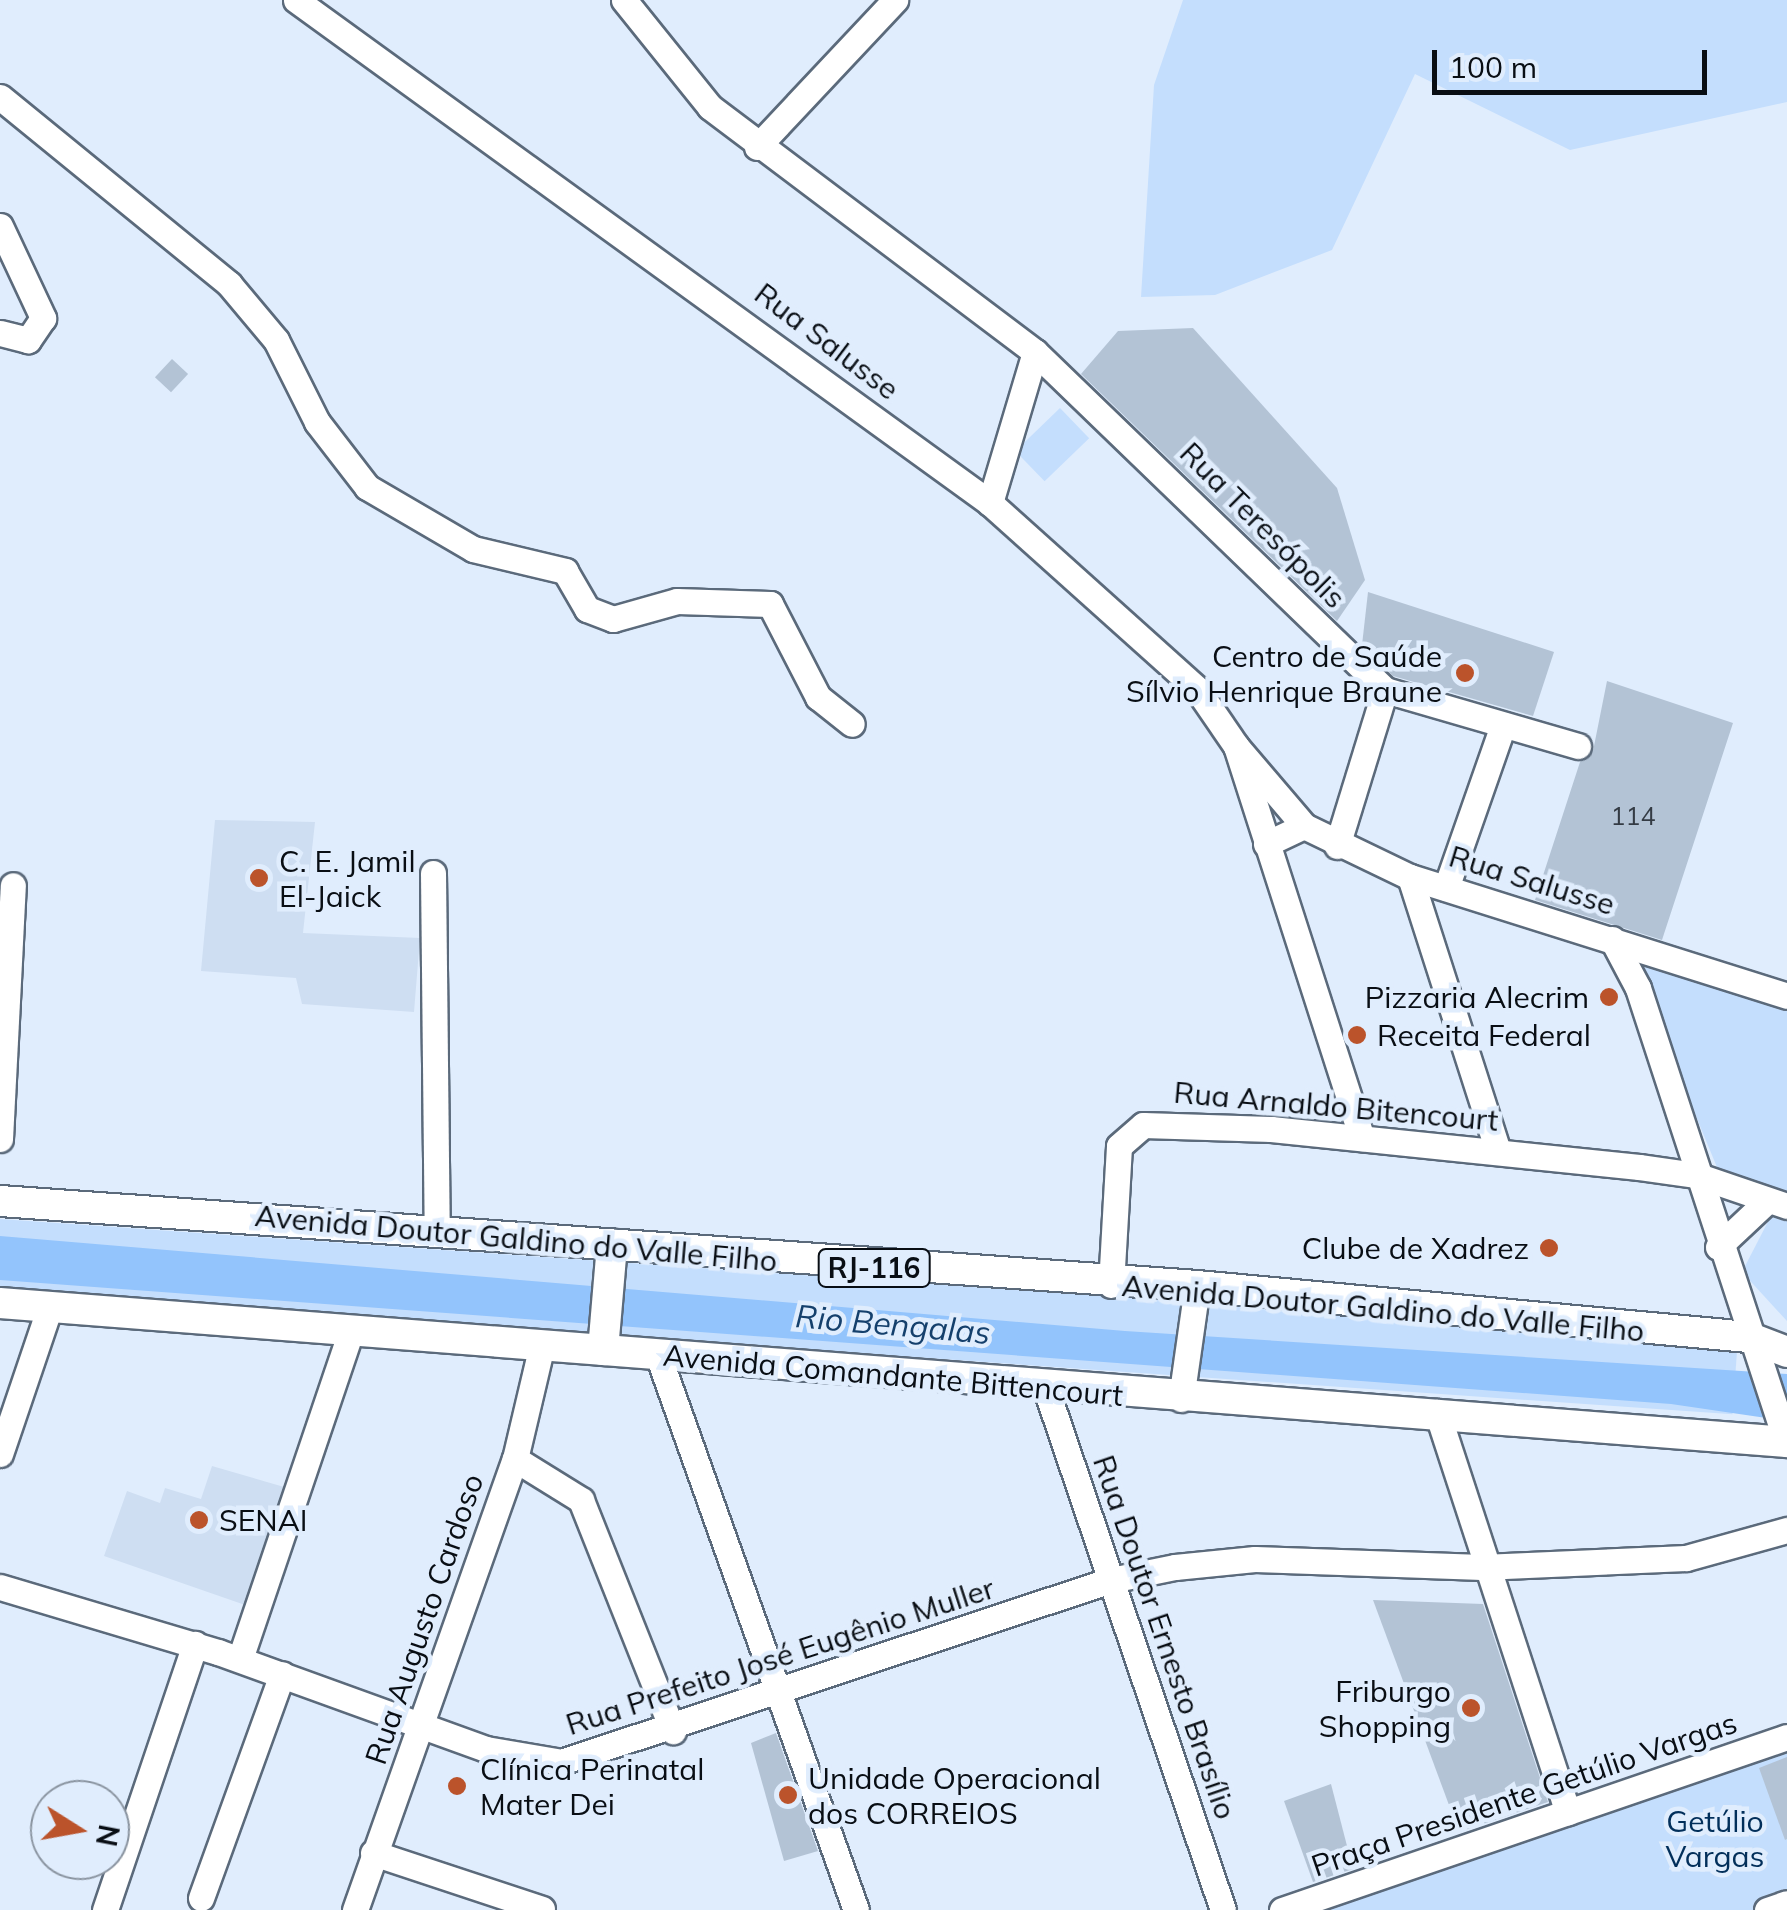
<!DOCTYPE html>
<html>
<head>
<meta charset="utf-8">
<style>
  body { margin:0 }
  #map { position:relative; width:1787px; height:1910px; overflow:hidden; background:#e0edfd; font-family:Mulish,sans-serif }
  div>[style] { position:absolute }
  .built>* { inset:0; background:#cedef2 }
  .green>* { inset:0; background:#c4defd; transform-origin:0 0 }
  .water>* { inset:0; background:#93c4fc }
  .building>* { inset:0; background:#b3c3d5; transform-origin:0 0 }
  .roads { filter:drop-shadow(2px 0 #5b6a7b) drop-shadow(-2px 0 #5b6a7b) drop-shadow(0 2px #5b6a7b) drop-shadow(0 -2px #5b6a7b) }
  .minor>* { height:25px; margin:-12.5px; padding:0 12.5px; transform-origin:12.5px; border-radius:12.5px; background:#fff }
  .major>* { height:30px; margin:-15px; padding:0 15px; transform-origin:15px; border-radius:15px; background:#fff }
  .dots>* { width:28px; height:28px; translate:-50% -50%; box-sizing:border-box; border:5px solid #e0edfd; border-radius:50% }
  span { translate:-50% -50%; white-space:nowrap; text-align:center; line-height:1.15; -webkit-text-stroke:9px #e0edfd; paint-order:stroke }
  .number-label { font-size:25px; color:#343b44 }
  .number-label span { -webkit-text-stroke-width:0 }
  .shield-label span { padding:2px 8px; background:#e0edfd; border:2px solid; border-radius:8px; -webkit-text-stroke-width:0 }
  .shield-label { font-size:28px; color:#090e14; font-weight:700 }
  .street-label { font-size:30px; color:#090e14 }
  .poi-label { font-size:30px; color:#090e14 }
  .right { translate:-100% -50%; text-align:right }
  .left { translate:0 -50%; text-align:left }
  .park-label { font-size:30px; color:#022f5a }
  .water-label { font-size:32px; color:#15406c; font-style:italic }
  .north { position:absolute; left:30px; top:1780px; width:100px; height:100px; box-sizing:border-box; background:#e0edfd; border:2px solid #8a94a0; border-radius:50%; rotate:101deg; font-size:28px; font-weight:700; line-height:40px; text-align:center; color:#090e14 }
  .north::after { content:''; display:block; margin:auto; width:35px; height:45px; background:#bb532b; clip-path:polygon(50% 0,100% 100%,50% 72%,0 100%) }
  .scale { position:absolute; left:1432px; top:50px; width:275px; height:45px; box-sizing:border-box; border:5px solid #090e14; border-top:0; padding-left:12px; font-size:30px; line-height:35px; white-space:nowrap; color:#090e14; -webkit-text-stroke:8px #e0edfd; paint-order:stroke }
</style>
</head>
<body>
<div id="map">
  <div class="built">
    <i style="clip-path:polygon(215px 820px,315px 822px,303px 933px,420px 938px,414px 1012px,302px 1004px,296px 978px,201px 971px)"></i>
    <i style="clip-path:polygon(212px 1466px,291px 1489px,248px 1606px,104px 1556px,127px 1491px,160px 1503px,165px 1488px,201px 1499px)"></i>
  </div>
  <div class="green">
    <i style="clip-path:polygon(1183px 0,1787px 0,1787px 102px,1570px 150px,1415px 74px,1332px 250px,1215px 295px,1141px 297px,1154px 85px)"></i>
    <i style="left:1060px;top:408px;width:42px;height:62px;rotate:46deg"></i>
    <i style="clip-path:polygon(1628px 951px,1787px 1003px,1787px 1206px,1721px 1177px)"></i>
    <i style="clip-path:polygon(1775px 1208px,1787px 1212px,1787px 1321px,1742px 1272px)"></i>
    <i style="left:0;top:1219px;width:1742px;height:74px;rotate:4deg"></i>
    <i style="clip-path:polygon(1787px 1737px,1787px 1903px,1767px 1910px,1282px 1910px)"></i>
  </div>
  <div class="water">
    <i style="clip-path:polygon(0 1236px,1125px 1331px,1787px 1374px,1787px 1421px,1671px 1404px,0 1280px)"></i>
  </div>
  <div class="building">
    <i style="clip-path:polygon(1193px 328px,1337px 488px,1365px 580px,1337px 621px,1081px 374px,1118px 331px)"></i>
    <i style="left:172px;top:359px;width:22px;height:25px;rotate:43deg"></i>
    <i style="clip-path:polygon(1368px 592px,1554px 652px,1533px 716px,1393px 676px,1362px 645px)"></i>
    <i style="clip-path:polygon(1607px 681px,1733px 723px,1662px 940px,1535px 900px,1580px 762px,1593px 751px)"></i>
    <i style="clip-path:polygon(1373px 1600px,1483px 1604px,1548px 1802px,1459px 1832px)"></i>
    <i style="clip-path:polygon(776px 1733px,818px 1851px,784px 1861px,751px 1743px)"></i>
    <i style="clip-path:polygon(1787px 1757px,1787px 1839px,1785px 1840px,1759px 1768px)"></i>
    <i style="clip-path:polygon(1331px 1784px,1353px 1869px,1313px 1882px,1284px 1801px)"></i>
  </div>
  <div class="roads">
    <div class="minor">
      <i style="left:296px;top:0;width:857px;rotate:35.93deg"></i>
      <i style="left:990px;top:503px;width:278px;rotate:41.9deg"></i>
      <i style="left:1197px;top:689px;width:69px;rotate:55.6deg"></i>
      <i style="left:1236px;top:746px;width:412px;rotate:72.2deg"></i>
      <i style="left:624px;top:0;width:137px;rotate:51.2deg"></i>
      <i style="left:710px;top:107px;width:407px;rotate:37deg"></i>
      <i style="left:1035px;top:352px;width:158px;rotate:106.6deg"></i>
      <i style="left:0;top:97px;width:296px;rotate:39.2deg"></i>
      <i style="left:229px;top:284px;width:73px;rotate:50deg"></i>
      <i style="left:276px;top:340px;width:92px;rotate:63.4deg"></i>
      <i style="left:317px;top:422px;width:82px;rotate:52.4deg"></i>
      <i style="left:367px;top:487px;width:123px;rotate:30.3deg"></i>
      <i style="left:473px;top:549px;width:95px;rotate:13.4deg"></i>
      <i style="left:565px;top:571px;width:44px;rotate:59.9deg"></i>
      <i style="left:587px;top:609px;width:28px;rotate:21deg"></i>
      <i style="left:613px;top:619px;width:66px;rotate:-15.7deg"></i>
      <i style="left:677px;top:601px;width:93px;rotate:1.8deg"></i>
      <i style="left:770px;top:604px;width:105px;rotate:62.7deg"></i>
      <i style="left:818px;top:697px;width:43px;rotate:38.5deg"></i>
      <i style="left:757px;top:147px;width:202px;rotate:-46.8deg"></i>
      <i style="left:0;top:226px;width:102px;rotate:64.9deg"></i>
      <i style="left:43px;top:318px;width:27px;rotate:124deg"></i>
      <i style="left:28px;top:340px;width:29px;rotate:-166deg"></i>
      <i style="left:1035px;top:352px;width:487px;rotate:44deg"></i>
      <i style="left:1385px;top:690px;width:201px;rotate:16.2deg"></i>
      <i style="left:1236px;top:746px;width:105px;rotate:49.6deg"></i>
      <i style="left:1266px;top:844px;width:42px;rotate:-25.3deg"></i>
      <i style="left:1304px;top:826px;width:118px;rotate:25.7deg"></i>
      <i style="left:1410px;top:877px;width:395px;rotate:17.5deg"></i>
      <i style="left:1337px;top:846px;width:163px;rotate:-72.9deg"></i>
      <i style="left:433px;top:873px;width:357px;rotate:89.4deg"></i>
      <i style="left:1410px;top:877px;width:288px;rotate:72.2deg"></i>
      <i style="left:1446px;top:888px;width:173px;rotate:-70.7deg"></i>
      <i style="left:1612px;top:939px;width:55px;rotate:62deg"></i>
      <i style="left:1638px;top:988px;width:480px;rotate:71.9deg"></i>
      <i style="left:0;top:1139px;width:254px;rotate:-87.1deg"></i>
      <i style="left:1718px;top:1247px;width:67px;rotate:-43.2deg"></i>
      <i style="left:1111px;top:1285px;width:139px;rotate:-86.7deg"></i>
      <i style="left:1119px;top:1146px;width:32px;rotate:-41deg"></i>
      <i style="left:1143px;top:1125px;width:128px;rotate:1.8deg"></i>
      <i style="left:1271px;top:1129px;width:370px;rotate:5.9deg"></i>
      <i style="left:1639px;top:1167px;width:58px;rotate:8deg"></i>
      <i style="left:1696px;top:1175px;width:96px;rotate:18.8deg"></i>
      <i style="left:658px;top:1355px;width:589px;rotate:70.37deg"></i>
      <i style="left:1045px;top:1386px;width:553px;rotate:71.24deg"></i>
      <i style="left:1181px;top:1399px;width:114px;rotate:-81.9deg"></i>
      <i style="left:1437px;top:1412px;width:421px;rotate:71.9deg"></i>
      <i style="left:0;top:1454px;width:156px;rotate:-71.3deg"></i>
      <i style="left:515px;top:1459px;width:78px;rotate:31.8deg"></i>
      <i style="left:581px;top:1500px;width:249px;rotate:68.3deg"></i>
      <i style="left:0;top:1587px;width:227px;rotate:16.6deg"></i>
      <i style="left:218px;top:1652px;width:285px;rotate:19.9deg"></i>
      <i style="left:486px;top:1749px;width:76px;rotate:9.8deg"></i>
      <i style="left:561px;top:1762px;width:579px;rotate:-18.31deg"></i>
      <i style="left:1111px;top:1580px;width:65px;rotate:-11.5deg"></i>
      <i style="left:1175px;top:1567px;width:80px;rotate:-5.7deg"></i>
      <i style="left:1255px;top:1559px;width:227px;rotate:2deg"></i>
      <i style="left:1482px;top:1567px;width:204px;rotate:-2.5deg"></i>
      <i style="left:1686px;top:1558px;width:105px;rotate:-15.5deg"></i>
      <i style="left:240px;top:1659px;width:348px;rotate:-71.3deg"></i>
      <i style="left:373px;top:1853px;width:178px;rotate:18.3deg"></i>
      <i style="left:201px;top:1898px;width:238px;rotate:-70.1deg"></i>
      <i style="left:105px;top:1910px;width:281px;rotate:-71.3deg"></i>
      <i style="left:355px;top:1910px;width:479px;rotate:-70.5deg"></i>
      <i style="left:515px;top:1459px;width:117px;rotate:-76.7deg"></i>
      <i style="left:1282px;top:1910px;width:534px;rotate:-18.91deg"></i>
      <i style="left:1767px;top:1910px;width:21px;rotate:-19deg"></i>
    </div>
    <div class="major">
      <i style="left:0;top:1201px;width:1200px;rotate:4.06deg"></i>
      <i style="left:1197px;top:1286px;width:553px;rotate:5.29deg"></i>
      <i style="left:1748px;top:1337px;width:42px;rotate:21deg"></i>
      <i style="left:0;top:1303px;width:1792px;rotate:4.45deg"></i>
      <i style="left:603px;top:1350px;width:106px;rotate:-85.1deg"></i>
    </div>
  </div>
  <div class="dots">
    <i style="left:1465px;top:673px;background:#bb532b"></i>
    <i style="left:259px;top:878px;background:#bb532b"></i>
    <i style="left:1609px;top:997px;background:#bb532b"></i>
    <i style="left:1357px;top:1035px;background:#bb532b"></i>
    <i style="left:1549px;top:1248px;background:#bb532b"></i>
    <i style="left:199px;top:1520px;background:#bb532b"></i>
    <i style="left:1471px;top:1708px;background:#bb532b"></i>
    <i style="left:457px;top:1786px;background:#bb532b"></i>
    <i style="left:788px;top:1795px;background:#bb532b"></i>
  </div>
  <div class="number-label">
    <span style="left:1633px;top:816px">114</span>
  </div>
  <div class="shield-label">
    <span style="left:874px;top:1268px">RJ-116</span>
  </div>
  <div class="street-label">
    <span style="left:827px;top:341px;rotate:37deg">Rua Salusse</span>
    <span style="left:1263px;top:525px;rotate:45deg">Rua Teresópolis</span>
    <span style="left:1532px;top:880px;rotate:17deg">Rua Salusse</span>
    <span style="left:1336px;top:1106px;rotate:5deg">Rua Arnaldo Bitencourt</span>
    <span style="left:516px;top:1238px;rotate:5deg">Avenida Doutor Galdino do Valle Filho</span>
    <span style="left:1383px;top:1308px;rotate:5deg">Avenida Doutor Galdino do Valle Filho</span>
    <span style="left:893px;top:1375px;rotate:5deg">Avenida Comandante Bittencourt</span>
    <span style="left:424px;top:1619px;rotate:-71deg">Rua Augusto Cardoso</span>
    <span style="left:1165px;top:1637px;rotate:71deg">Rua Doutor Ernesto Brasílio</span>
    <span style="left:780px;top:1656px;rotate:-18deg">Rua Prefeito José Eugênio Muller</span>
    <span style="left:1524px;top:1794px;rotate:-19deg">Praça Presidente Getúlio Vargas</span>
  </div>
  <div class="poi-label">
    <span class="right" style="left:1442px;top:673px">Centro de Saúde<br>Sílvio Henrique Braune</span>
    <span class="left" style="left:279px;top:878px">C. E. Jamil<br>El-Jaick</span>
    <span class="right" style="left:1589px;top:997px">Pizzaria Alecrim</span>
    <span class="left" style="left:1377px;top:1035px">Receita Federal</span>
    <span class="right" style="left:1529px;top:1248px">Clube de Xadrez</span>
    <span class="left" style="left:219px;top:1520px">SENAI</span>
    <span class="right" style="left:1451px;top:1708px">Friburgo<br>Shopping</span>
    <span class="left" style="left:480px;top:1786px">Clínica Perinatal<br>Mater Dei</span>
    <span class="left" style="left:808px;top:1795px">Unidade Operacional<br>dos CORREIOS</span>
  </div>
  <div class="park-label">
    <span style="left:1715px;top:1838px">Getúlio<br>Vargas</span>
  </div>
  <div class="water-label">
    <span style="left:893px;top:1324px;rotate:5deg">Rio Bengalas</span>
  </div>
  <div class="north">N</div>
  <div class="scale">100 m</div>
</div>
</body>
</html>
